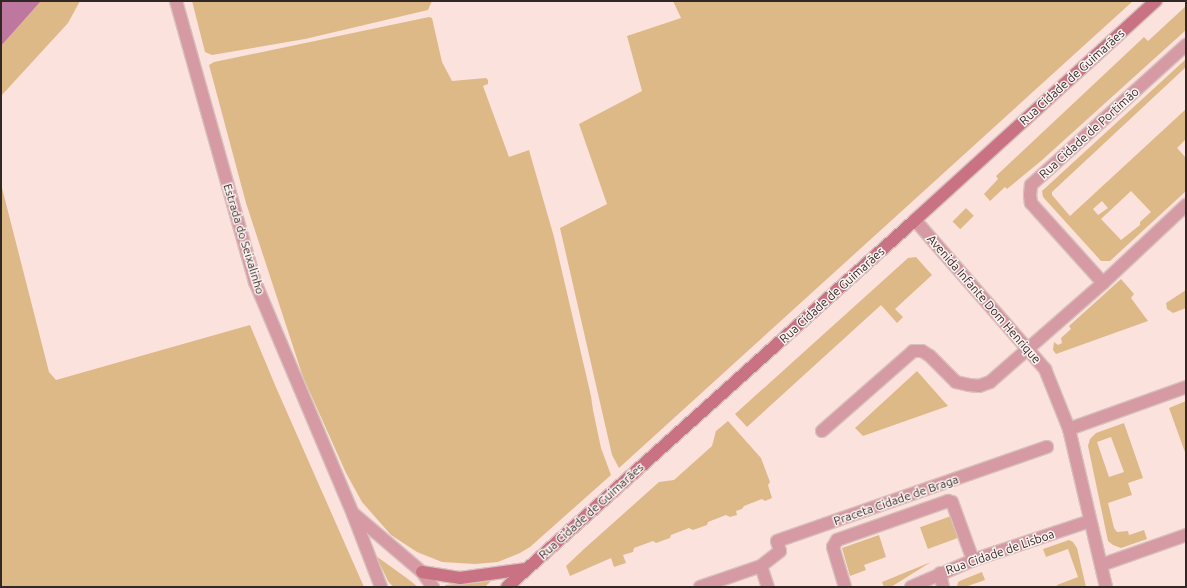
<!DOCTYPE html>
<html>
<head>
<meta charset="utf-8">
<style>
  body { margin:0 }
  #map { position:relative; width:1187px; height:588px; overflow:hidden; background:#fbe2dd; font-family:Ubuntu,sans-serif }
  div>[style] { position:absolute }
  .green>* { inset:0; background:#deb988; transform-origin:0 0 }
  .water>* { inset:0; background:#be779e }
  .roads { filter:drop-shadow(1px 0 #d7c1bc) drop-shadow(-1px 0 #d7c1bc) drop-shadow(0 1px #d7c1bc) drop-shadow(0 -1px #d7c1bc) }
  .pedestrian>* { height:12px; margin:-6px; padding:0 6px; transform-origin:6px; border-radius:6px; background:#d69aa4 }
  .minor>* { height:12px; margin:-6px; padding:0 6px; transform-origin:6px; border-radius:6px; background:#d69aa4 }
  .secondary>* { height:12px; margin:-6px; padding:0 6px; transform-origin:6px; border-radius:6px; background:#c97283 }
  span { translate:-50% -50%; white-space:nowrap; text-align:center; line-height:1.15; -webkit-text-stroke:3px #fdf3f1; paint-order:stroke }
  .street-label { font-size:12px; color:#312826 }
  .frame { position:absolute; inset:0; border:2px solid #312826; pointer-events:none }
</style>
</head>
<body>
<div id="map">
  <div class="green">
    <i style="clip-path:polygon(41px 1px,80px 1px,68px 23px,1px 96px,1px 46px)"></i>
    <i style="clip-path:polygon(192px 1px,432px 1px,428px 10px,305px 39px,212px 55px,205px 52px)"></i>
    <i style="clip-path:polygon(673px 1px,1133px 1px,619px 468px,612px 455px,560px 228px,607px 204px,579px 124px,642px 91px,627px 36px,681px 18px)"></i>
    <i style="clip-path:polygon(1186px 6px,1186px 30px,1041px 161px,1007px 189px,1005px 187px,990px 201px,984px 194px,998px 179px,996px 176px,1144px 37px,1148px 41px)"></i>
    <i style="clip-path:polygon(429px 17px,432px 18px,442px 62px,452px 81px,486px 78px,488px 80px,488px 84px,483px 86px,509px 157px,529px 150px,554px 237px,591px 396px,593px 410px,601px 448px,611px 475px,530px 547px,520px 553px,498px 562px,475px 564px,442px 562px,417px 552px,391px 535px,362px 502px,346px 473px,303px 377px,246px 203px,209px 65px,214px 62px)"></i>
    <i style="clip-path:polygon(evenodd,1186px 59px,1186px 67px,1052px 192px,1052px 195px,1070px 216px,1186px 109px,1186px 139px,1177px 148px,1186px 158px,1186px 191px,1110px 261px,1101px 261px,1043px 197px,1042px 191px,1186px 59px,1131px 191px,1151px 212px,1140px 222px,1140px 225px,1121px 240px,1101px 219px,1131px 191px,1186px 59px,1102px 201px,1108px 208px,1098px 215px,1093px 209px,1102px 201px)"></i>
    <i style="clip-path:polygon(1px 184px,49px 372px,56px 380px,250px 325px,275px 385px,364px 587px,1px 587px)"></i>
    <i style="left:966px;top:208px;width:11px;height:19px;rotate:45deg"></i>
    <i style="clip-path:polygon(916px 257px,932px 275px,895px 309px,903px 317px,897px 323px,881px 305px,747px 427px,735px 414px,908px 258px)"></i>
    <i style="clip-path:polygon(1121px 279px,1134px 294px,1131px 298px,1148px 321px,1056px 354px,1053px 350px,1054px 342px,1058px 345px,1062px 343px,1061px 338px,1071px 329px,1069px 326px)"></i>
    <i style="clip-path:polygon(1186px 290px,1186px 308px,1173px 313px,1167px 309px,1166px 303px)"></i>
    <i style="clip-path:polygon(917px 371px,948px 406px,863px 436px,855px 428px)"></i>
    <i style="clip-path:polygon(1186px 401px,1186px 455px,1169px 408px)"></i>
    <i style="clip-path:polygon(728px 421px,761px 458px,770px 482px,768px 485px,772px 498px,765px 501px,762px 499px,744px 506px,742px 509px,736px 511px,737px 515px,730px 517px,726px 515px,708px 522px,707px 525px,693px 530px,689px 528px,671px 535px,670px 538px,656px 543px,653px 541px,634px 548px,633px 552px,623px 555px,626px 563px,614px 567px,611px 558px,570px 576px,566px 566px,584px 549px,659px 482px,674px 480px,712px 446px,716px 431px)"></i>
    <i style="clip-path:polygon(evenodd,1124px 423px,1143px 478px,1128px 483px,1132px 495px,1108px 503px,1114px 528px,1117px 532px,1128px 531px,1129px 535px,1144px 530px,1147px 539px,1121px 548px,1113px 545px,1108px 541px,1088px 446px,1090px 439px,1096px 433px,1124px 423px,1111px 437px,1124px 472px,1109px 477px,1097px 442px,1111px 437px)"></i>
    <i style="left:951px;top:516px;width:23px;height:33px;rotate:70deg"></i>
    <i style="clip-path:polygon(879px 535px,886px 557px,864px 565px,866px 570px,850px 576px,842px 548px)"></i>
    <i style="clip-path:polygon(1069px 540px,1073px 542px,1077px 548px,1086px 587px,1058px 587px,1057px 585px,1078px 577px,1068px 549px,1046px 557px,1043px 549px)"></i>
    <i style="clip-path:polygon(376px 556px,408px 579px,418px 587px,393px 587px,388px 581px)"></i>
    <i style="clip-path:polygon(931px 562px,891px 587px,884px 587px,882px 582px)"></i>
    <i style="clip-path:polygon(982px 572px,985px 580px,965px 587px,957px 587px,958px 582px,962px 580px)"></i>
    <i style="clip-path:polygon(491px 581px,485px 587px,445px 587px,445px 585px)"></i>
  </div>
  <div class="water">
    <i style="clip-path:polygon(1px 1px,41px 1px,1px 46px)"></i>
  </div>
  <div class="roads">
    <div class="pedestrian">
      <i style="left:761px;top:566px;width:24px;rotate:-38deg"></i>
      <i style="left:780px;top:551px;width:10px;rotate:-107deg"></i>
      <i style="left:777px;top:541px;width:286px;rotate:-19.2deg"></i>
    </div>
    <div class="minor">
      <i style="left:176px;top:1px;width:292px;rotate:74.3deg"></i>
      <i style="left:255px;top:282px;width:252px;rotate:67.1deg"></i>
      <i style="left:353px;top:514px;width:78px;rotate:69deg"></i>
      <i style="left:915px;top:220px;width:198px;rotate:48.9deg"></i>
      <i style="left:1045px;top:369px;width:65px;rotate:68.2deg"></i>
      <i style="left:1069px;top:429px;width:162px;rotate:76.8deg"></i>
      <i style="left:1103px;top:283px;width:108px;rotate:-132deg"></i>
      <i style="left:1031px;top:203px;width:8px;rotate:-97deg"></i>
      <i style="left:1030px;top:195px;width:10px;rotate:-84deg"></i>
      <i style="left:1031px;top:185px;width:209px;rotate:-42.1deg"></i>
      <i style="left:1069px;top:429px;width:124px;rotate:-19.7deg"></i>
      <i style="left:822px;top:431px;width:121px;rotate:-41.3deg"></i>
      <i style="left:913px;top:351px;width:9px"></i>
      <i style="left:922px;top:351px;width:9px;rotate:32deg"></i>
      <i style="left:930px;top:356px;width:37px;rotate:45deg"></i>
      <i style="left:956px;top:382px;width:13px;rotate:13deg"></i>
      <i style="left:969px;top:385px;width:10px;rotate:6deg"></i>
      <i style="left:979px;top:386px;width:12px;rotate:-20deg"></i>
      <i style="left:990px;top:382px;width:150px;rotate:-41.2deg"></i>
      <i style="left:1103px;top:283px;width:114px;rotate:-43.2deg"></i>
      <i style="left:354px;top:514px;width:89px;rotate:40.5deg"></i>
      <i style="left:422px;top:572px;width:19px;rotate:54deg"></i>
      <i style="left:1101px;top:565px;width:90px;rotate:-19.4deg"></i>
      <i style="left:940px;top:573px;width:14px;rotate:78deg"></i>
      <i style="left:700px;top:587px;width:65px;rotate:-19deg"></i>
      <i style="left:761px;top:566px;width:22px;rotate:72deg"></i>
      <i style="left:845px;top:587px;width:42px;rotate:-106.7deg"></i>
      <i style="left:833px;top:547px;width:8px;rotate:-60deg"></i>
      <i style="left:837px;top:540px;width:118px;rotate:-19.4deg"></i>
      <i style="left:948px;top:501px;width:4px;rotate:14deg"></i>
      <i style="left:952px;top:502px;width:62px;rotate:70.1deg"></i>
      <i style="left:911px;top:587px;width:68px;rotate:-23.5deg"></i>
      <i style="left:973px;top:560px;width:123px;rotate:-18.4deg"></i>
    </div>
    <div class="secondary">
      <i style="left:422px;top:572px;width:38px;rotate:9deg"></i>
      <i style="left:460px;top:578px;width:67px;rotate:-7.8deg"></i>
      <i style="left:507px;top:587px;width:549px;rotate:-41.97deg"></i>
      <i style="left:915px;top:220px;width:326px;rotate:-42.3deg"></i>
    </div>
  </div>
  <div class="street-label">
    <span style="left:1072px;top:77px;rotate:-42deg">Rua Cidade de Guimarães</span>
    <span style="left:1089px;top:133px;rotate:-42deg">Rua Cidade de Portimão</span>
    <span style="left:244px;top:239px;rotate:73deg">Estrada do Seixalinho</span>
    <span style="left:832px;top:295px;rotate:-42deg">Rua Cidade de Guimarães</span>
    <span style="left:984px;top:299px;rotate:49deg">Avenida Infante Dom Henrique</span>
    <span style="left:896px;top:500px;rotate:-19deg">Praceta Cidade de Braga</span>
    <span style="left:591px;top:511px;rotate:-42deg">Rua Cidade de Guimarães</span>
    <span style="left:1000px;top:552px;rotate:-19deg">Rua Cidade de Lisboa</span>
  </div>
  <div class="frame"></div>
</div>
</body>
</html>
